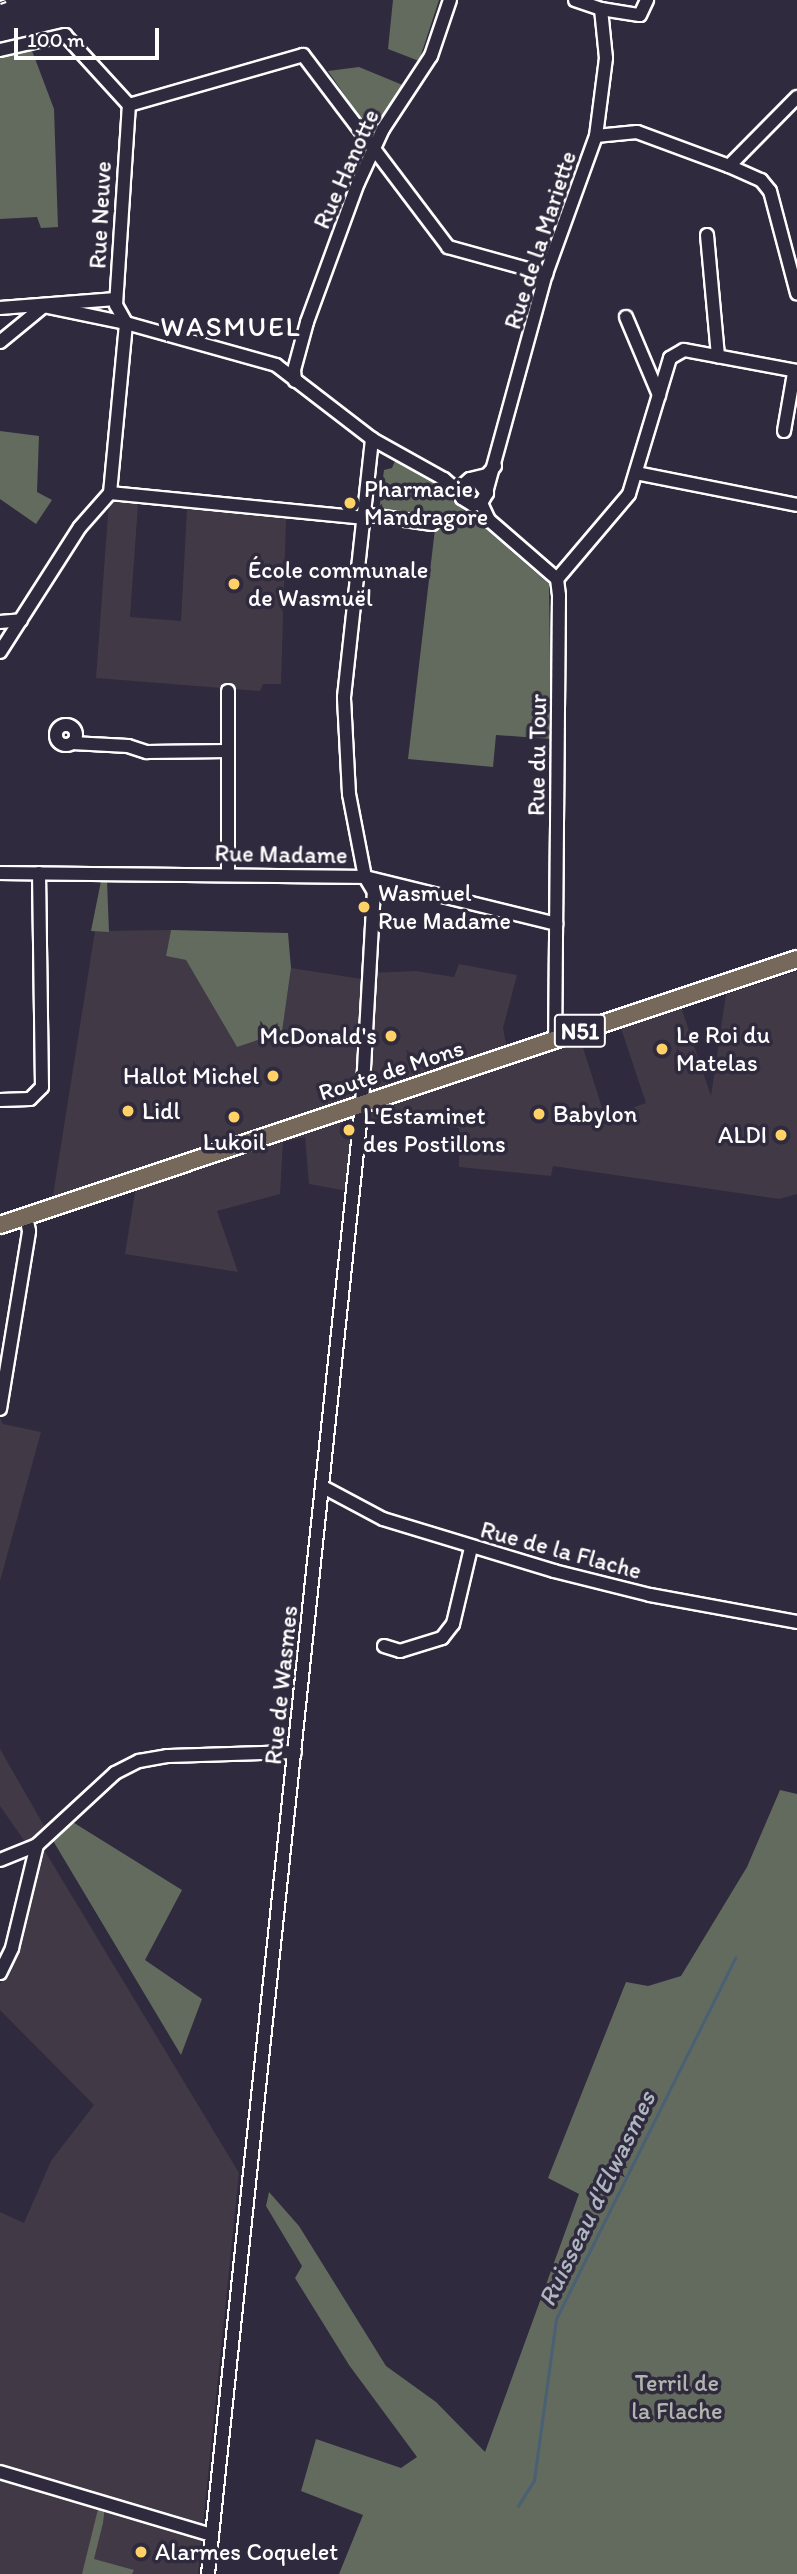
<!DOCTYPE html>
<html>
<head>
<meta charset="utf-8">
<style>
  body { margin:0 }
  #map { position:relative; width:797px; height:2574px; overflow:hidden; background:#2f2a3d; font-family:Itim,sans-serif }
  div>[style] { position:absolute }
  .built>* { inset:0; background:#423946 }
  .green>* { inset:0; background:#636b5e }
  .stream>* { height:2.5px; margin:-1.25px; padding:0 1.25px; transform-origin:1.25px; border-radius:1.25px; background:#4a6075 }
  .roads { filter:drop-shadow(2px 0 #fff) drop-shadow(-2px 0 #fff) drop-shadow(0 2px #fff) drop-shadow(0 -2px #fff) }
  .minor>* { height:12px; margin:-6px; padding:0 6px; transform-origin:6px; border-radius:6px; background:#2f2a3d }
  .minor>.ring { margin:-6px; padding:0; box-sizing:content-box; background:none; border:12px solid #2f2a3d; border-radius:50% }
  .major>* { height:16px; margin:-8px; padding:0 8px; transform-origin:8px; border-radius:8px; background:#76695c }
  .rail>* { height:5px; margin-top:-2.5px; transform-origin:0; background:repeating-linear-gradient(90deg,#2f2a3d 0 8px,#fff 0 16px); box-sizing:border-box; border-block:2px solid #fff }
  .dots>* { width:19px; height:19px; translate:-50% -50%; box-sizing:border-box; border:4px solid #2f2a3d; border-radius:50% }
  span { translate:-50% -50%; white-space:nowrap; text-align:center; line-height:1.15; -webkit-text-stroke:7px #2f2a3d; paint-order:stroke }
  .shield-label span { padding:2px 5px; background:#2f2a3d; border:2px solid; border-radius:5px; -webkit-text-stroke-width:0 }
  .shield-label { font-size:23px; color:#fff; font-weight:700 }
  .street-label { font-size:24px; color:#fff }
  .poi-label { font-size:24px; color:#fff }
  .left { translate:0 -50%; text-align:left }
  .right { translate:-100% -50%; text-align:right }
  .park-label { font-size:24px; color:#b1b5ae }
  .water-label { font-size:26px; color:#aeb7c1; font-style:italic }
  .quarter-label { font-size:28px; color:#fff; letter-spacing:2px }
  .scale { position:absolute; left:14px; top:28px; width:145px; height:32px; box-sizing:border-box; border:4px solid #fff; border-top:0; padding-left:9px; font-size:21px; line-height:24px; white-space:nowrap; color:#fff; -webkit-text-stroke:5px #2f2a3d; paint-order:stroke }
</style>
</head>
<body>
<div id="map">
  <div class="built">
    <i style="clip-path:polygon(109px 501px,138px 504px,130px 617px,181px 621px,187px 508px,286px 518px,281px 684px,263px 684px,260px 691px,96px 678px)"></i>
    <i style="clip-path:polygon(171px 930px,166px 956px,186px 960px,237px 1047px,282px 1032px,291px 968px,368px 980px,369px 973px,416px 971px,454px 977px,459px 964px,517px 975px,503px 1028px,508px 1055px,578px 1032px,605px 1117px,646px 1103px,620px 1025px,681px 1007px,711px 1096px,726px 994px,797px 971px,797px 1194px,779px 1199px,553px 1166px,551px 1176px,459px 1167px,459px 1128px,377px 1119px,353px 1125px,347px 1191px,309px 1184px,305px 1137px,283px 1142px,280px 1194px,217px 1211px,238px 1272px,125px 1254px,137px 1180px,51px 1208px,95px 931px)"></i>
    <i style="clip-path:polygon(0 1418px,3px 1424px,41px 1432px,0 1581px)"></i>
    <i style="clip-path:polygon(0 1749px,47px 1831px,28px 1846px,0 1806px)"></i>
    <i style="clip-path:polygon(43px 1848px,239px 2173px,198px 2574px,0 2574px,0 2212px,24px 2223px,51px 2161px,94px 2105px,0 2010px,0 1984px,15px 1952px,36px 1856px)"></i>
  </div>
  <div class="green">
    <i style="clip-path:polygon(393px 0,439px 0,419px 61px,388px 49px)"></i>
    <i style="clip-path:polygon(31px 48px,54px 109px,58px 227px,41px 228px,37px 217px,0 219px,0 57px)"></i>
    <i style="clip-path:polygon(359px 67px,405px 86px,372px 135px,328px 71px)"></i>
    <i style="clip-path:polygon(0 431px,39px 436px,37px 492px,52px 500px,36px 524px,0 499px)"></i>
    <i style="clip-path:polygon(395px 461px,448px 489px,450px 498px,549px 584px,551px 739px,496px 735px,493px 767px,408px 759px,436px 520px,379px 512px,384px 470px,392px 468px)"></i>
    <i style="clip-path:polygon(101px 881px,107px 881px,109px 932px,91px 931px)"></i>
    <i style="clip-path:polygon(171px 930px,288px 933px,291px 968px,282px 1032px,237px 1047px,186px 960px,166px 956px)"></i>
    <i style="clip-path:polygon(780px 1790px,797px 1794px,797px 2574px,339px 2574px,363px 2515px,301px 2491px,316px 2439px,401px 2468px,417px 2457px,349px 2365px,295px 2278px,302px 2266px,266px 2206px,269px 2192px,299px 2226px,386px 2366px,436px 2402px,485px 2452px,579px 2194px,548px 2178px,626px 1982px,648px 1986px,681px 1976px,747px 1867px)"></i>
    <i style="clip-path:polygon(71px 1821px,182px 1890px,145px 1960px,202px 1999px,181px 2055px,52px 1839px)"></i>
    <i style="clip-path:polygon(99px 2505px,105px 2506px,103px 2523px,94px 2559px,134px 2570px,132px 2574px,82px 2574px)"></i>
  </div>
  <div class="stream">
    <i style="left:518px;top:2506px;width:31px;rotate:-58deg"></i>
    <i style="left:534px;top:2480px;width:162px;rotate:-82.2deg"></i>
    <i style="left:556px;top:2319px;width:403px;rotate:-63.6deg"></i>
  </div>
  <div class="roads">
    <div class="minor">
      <i style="left:575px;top:0;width:28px;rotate:19deg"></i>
      <i style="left:601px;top:9px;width:49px;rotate:84.2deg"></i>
      <i style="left:606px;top:58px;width:79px;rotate:97.3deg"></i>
      <i style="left:601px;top:9px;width:39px;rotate:9deg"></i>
      <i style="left:640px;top:15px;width:17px;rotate:-65deg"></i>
      <i style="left:0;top:50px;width:67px;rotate:-13deg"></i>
      <i style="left:65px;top:35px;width:95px;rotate:47.6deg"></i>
      <i style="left:129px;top:105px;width:181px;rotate:-16deg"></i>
      <i style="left:303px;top:55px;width:241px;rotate:52.9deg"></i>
      <i style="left:448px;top:247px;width:102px;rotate:15.4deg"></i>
      <i style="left:729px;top:166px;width:35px;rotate:24deg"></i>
      <i style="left:761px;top:180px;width:14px;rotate:51deg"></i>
      <i style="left:770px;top:191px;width:106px;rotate:75.2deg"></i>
      <i style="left:707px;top:235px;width:122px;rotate:84.8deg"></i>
      <i style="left:44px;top:306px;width:84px;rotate:11.7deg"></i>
      <i style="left:126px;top:323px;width:156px;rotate:15.6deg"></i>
      <i style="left:276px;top:365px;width:121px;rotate:37.6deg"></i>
      <i style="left:372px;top:439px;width:82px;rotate:29.1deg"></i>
      <i style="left:444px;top:479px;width:23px;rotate:41deg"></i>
      <i style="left:0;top:308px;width:116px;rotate:-4.4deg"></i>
      <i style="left:626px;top:317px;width:85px;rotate:67.1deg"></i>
      <i style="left:126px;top:323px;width:21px;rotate:-119deg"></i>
      <i style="left:116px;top:305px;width:200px;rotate:-86.3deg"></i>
      <i style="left:0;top:342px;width:57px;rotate:-39.3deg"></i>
      <i style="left:295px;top:381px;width:11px;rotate:-95deg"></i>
      <i style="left:294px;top:370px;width:50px;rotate:-74.8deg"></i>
      <i style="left:307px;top:322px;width:148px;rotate:-69.9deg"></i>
      <i style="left:358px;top:183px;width:60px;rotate:-65.2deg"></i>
      <i style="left:383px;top:129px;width:87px;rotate:-56.7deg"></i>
      <i style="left:431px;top:56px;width:59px;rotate:-71.3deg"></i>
      <i style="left:784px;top:431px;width:59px;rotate:-80.2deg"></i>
      <i style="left:636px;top:473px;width:164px;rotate:11.2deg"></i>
      <i style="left:476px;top:479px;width:18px;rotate:52deg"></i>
      <i style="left:487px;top:493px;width:12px;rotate:121deg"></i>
      <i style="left:481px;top:503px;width:8px;rotate:166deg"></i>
      <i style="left:473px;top:505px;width:13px;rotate:-148deg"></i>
      <i style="left:462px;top:498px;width:13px;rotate:-86deg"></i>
      <i style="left:463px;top:485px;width:9px;rotate:-41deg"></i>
      <i style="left:470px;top:479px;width:17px;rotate:-13deg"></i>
      <i style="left:487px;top:475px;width:12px;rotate:-48deg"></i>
      <i style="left:487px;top:489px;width:223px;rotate:-74.7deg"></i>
      <i style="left:546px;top:274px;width:147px;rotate:-70.1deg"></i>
      <i style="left:596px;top:136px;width:41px;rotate:-5.6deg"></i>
      <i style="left:637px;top:132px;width:98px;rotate:20.3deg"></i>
      <i style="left:729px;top:166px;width:97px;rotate:-45.4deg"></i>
      <i style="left:110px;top:493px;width:254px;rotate:5.6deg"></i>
      <i style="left:481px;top:503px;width:19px;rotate:65deg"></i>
      <i style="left:489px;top:520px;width:90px;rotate:40.9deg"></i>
      <i style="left:557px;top:579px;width:16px;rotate:83deg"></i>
      <i style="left:559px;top:595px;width:445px;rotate:90.5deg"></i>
      <i style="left:363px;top:514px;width:70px;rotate:8.2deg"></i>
      <i style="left:557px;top:579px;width:111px;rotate:-49.7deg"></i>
      <i style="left:629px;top:494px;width:142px;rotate:-73.2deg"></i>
      <i style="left:670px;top:358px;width:16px;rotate:-30deg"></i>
      <i style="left:684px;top:350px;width:115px;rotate:10.5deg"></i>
      <i style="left:0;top:622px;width:21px;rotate:-5deg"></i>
      <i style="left:0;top:652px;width:148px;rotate:-57.4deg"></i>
      <i style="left:80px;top:527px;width:45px;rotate:-48.6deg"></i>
      <i style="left:110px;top:493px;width:171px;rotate:-84.6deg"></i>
      <i style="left:228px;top:691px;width:183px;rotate:90deg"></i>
      <i class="ring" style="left:56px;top:725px;width:8px;height:8px"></i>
      <i style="left:72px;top:743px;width:56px;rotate:3.1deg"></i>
      <i style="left:128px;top:746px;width:20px;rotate:18deg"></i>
      <i style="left:147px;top:752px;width:81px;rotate:-0.7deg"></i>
      <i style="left:0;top:873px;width:365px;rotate:0.6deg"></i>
      <i style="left:365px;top:877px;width:197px;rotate:13.8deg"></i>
      <i style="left:0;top:1100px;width:30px;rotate:-2deg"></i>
      <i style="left:30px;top:1099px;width:17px;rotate:-45deg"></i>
      <i style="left:42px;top:1087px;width:214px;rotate:-90.8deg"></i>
      <i style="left:0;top:1409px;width:180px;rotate:-80.7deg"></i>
      <i style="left:29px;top:1231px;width:15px;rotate:-101deg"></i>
      <i style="left:323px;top:1487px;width:68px;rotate:28.1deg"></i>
      <i style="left:383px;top:1519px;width:179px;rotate:16.9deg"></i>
      <i style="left:554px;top:1571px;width:99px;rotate:14deg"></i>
      <i style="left:650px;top:1595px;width:149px;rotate:10.4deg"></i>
      <i style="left:384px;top:1646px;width:17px;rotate:17deg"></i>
      <i style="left:400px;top:1651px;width:44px;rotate:-17.2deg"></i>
      <i style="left:442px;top:1638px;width:18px;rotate:-52deg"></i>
      <i style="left:453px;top:1624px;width:78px;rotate:-76.7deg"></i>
      <i style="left:0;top:1860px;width:40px;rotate:-22deg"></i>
      <i style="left:0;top:1973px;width:28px;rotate:-64deg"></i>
      <i style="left:12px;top:1948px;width:106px;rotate:-76.4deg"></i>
      <i style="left:37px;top:1845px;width:106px;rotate:-42.7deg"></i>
      <i style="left:115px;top:1773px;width:27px;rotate:-27deg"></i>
      <i style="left:139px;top:1761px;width:28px;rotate:-10deg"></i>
      <i style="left:167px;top:1756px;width:128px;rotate:-1.8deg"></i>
      <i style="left:0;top:2472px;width:221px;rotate:16.6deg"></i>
      <i style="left:208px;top:2574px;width:1478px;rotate:-84.02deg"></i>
      <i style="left:362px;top:1104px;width:212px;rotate:-86.8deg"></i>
      <i style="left:374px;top:892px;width:17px;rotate:-121deg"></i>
      <i style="left:365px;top:877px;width:85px;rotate:-100.9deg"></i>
      <i style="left:349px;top:794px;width:97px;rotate:-93deg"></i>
      <i style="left:344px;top:697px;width:260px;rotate:-83.8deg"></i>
    </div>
    <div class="major">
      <i style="left:0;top:1225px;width:840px;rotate:-18.46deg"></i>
    </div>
  </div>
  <div class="rail">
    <i style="left:0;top:2px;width:6px;rotate:-18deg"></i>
  </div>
  <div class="dots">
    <i style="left:350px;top:503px;background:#ffd166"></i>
    <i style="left:234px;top:584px;background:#ffd166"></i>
    <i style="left:364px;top:907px;background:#ffd166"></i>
    <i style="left:391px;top:1036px;background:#ffd166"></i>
    <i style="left:662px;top:1049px;background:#ffd166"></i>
    <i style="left:273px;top:1076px;background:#ffd166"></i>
    <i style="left:128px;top:1111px;background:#ffd166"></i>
    <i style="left:539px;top:1114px;background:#ffd166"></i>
    <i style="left:234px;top:1117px;background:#ffd166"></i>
    <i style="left:349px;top:1130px;background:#ffd166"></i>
    <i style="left:781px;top:1135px;background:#ffd166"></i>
    <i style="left:141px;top:2552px;background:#ffd166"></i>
  </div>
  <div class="shield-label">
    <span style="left:580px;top:1031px">N51</span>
  </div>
  <div class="street-label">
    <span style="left:346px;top:169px;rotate:-66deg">Rue Hanotte</span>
    <span style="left:100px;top:215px;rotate:-87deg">Rue Neuve</span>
    <span style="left:540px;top:240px;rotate:-72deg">Rue de la Mariette</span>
    <span style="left:537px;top:755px;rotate:-89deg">Rue du Tour</span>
    <span style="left:281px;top:854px;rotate:1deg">Rue Madame</span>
    <span style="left:391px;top:1070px;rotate:-18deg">Route de Mons</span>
    <span style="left:561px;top:1550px;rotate:15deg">Rue de la Flache</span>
    <span style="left:281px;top:1685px;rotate:-84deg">Rue de Wasmes</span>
  </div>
  <div class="poi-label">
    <span class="left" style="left:364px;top:503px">Pharmacie<br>Mandragore</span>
    <span class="left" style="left:248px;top:584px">École communale<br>de Wasmuël</span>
    <span class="left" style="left:378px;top:907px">Wasmuel<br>Rue Madame</span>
    <span class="left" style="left:676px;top:1049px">Le Roi du<br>Matelas</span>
    <span class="right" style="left:377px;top:1036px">McDonald's</span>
    <span class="right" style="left:259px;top:1076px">Hallot Michel</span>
    <span class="left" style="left:142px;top:1111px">Lidl</span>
    <span class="left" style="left:553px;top:1114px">Babylon</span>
    <span class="left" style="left:363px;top:1130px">L'Estaminet<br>des Postillons</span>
    <span class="right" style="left:767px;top:1135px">ALDI</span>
    <span style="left:234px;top:1142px">Lukoil</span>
    <span class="left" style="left:155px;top:2552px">Alarmes Coquelet</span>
  </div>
  <div class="park-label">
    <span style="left:677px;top:2397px">Terril de<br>la Flache</span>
  </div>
  <div class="water-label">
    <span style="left:597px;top:2199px;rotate:-64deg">Ruisseau d'Elwasmes</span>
  </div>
  <div class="quarter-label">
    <span style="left:231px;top:326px">WASMUEL</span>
  </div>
  <div class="scale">100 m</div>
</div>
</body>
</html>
